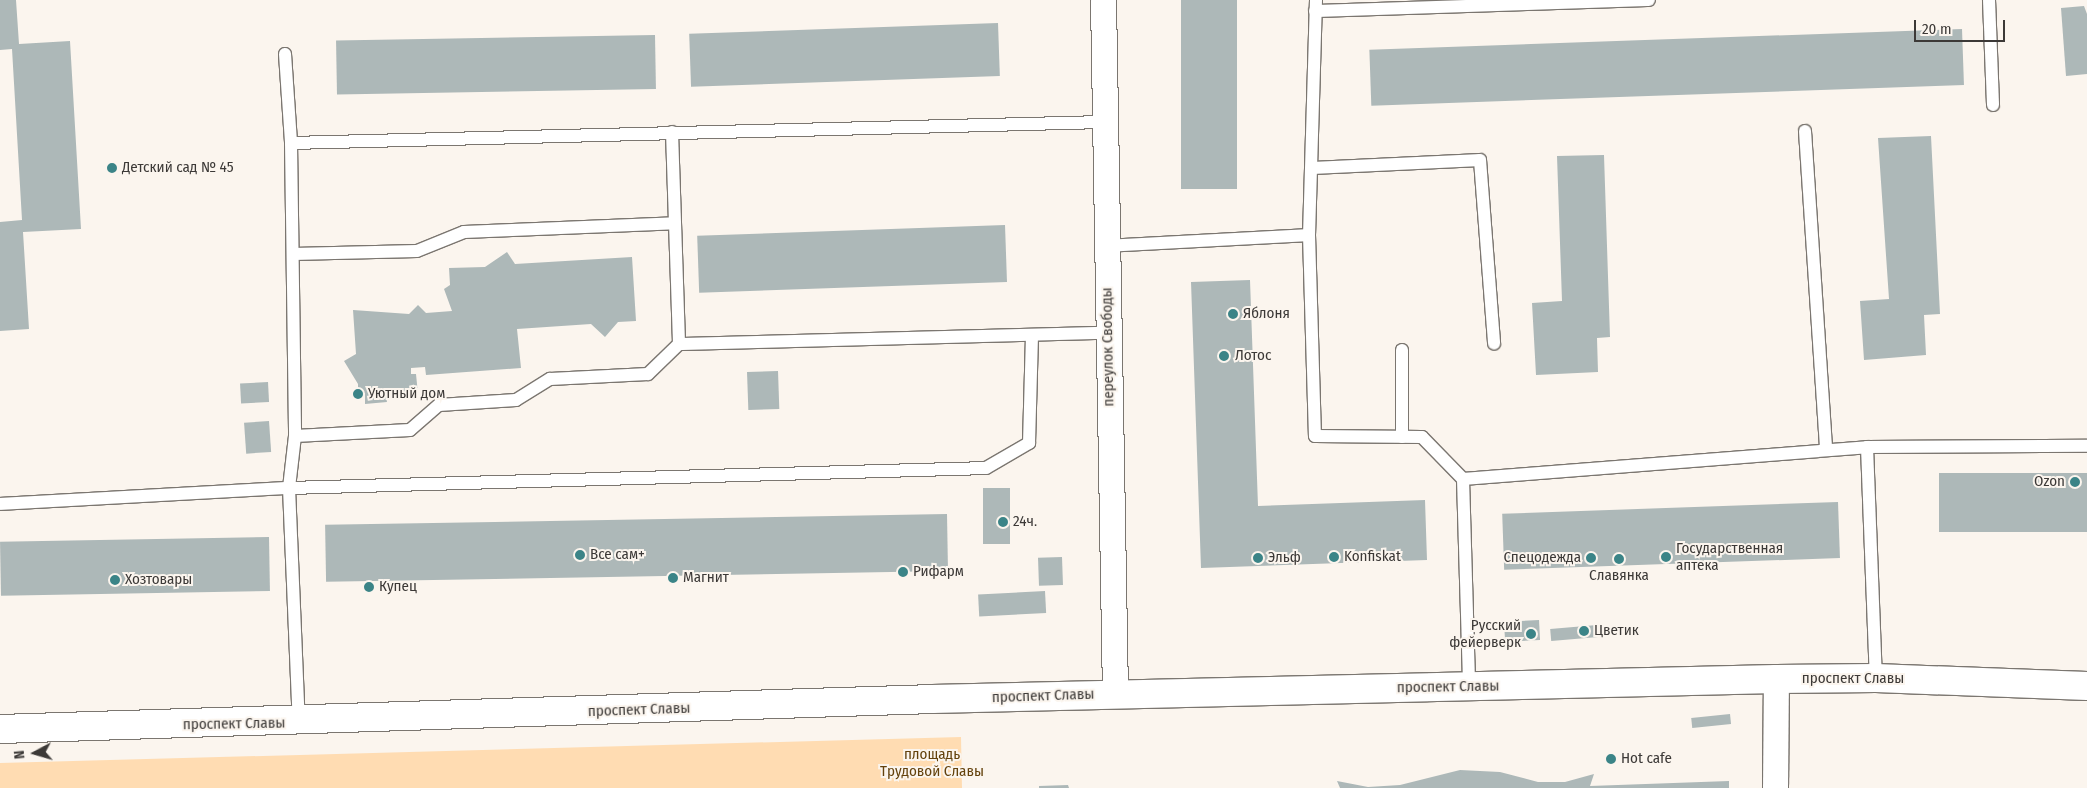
<!DOCTYPE html>
<html>
<head>
<meta charset="utf-8">
<style>
  body { margin:0 }
  #map { position:relative; width:2087px; height:788px; overflow:hidden; background:#fbf5ee; font-family:"Fira Sans Condensed",sans-serif }
  div>[style] { position:absolute }
  .green>* { inset:0; background:#ffdcb2 }
  .building>* { inset:0; background:#adb8b8; transform-origin:0 0 }
  .roads { filter:drop-shadow(1px 0 #7b7670) drop-shadow(-1px 0 #7b7670) drop-shadow(0 1px #7b7670) drop-shadow(0 -1px #7b7670) }
  .service>* { height:12px; margin:-6px; padding:0 6px; transform-origin:6px; border-radius:6px; background:#fff }
  .minor>* { height:25px; margin:-12.5px; padding:0 12.5px; transform-origin:12.5px; border-radius:12.5px; background:#fff }
  .secondary>* { height:28px; margin:-14px; padding:0 14px; transform-origin:14px; border-radius:14px; background:#fff }
  .dots>* { width:14px; height:14px; translate:-50% -50%; box-sizing:border-box; border:2px solid #fbf5ee; border-radius:50% }
  span { translate:-50% -50%; white-space:nowrap; text-align:center; line-height:1.15; -webkit-text-stroke:4px #fbf5ee; paint-order:stroke }
  .poi-label { font-size:15px; color:#3c3937 }
  .left { translate:0 -50%; text-align:left }
  .right { translate:-100% -50%; text-align:right }
  .street-label { font-size:15px; color:#3c3937 }
  .park-label { font-size:15px; color:#64420d }
  .north { position:absolute; left:10px; top:728px; width:50px; height:50px; -webkit-text-stroke:4px #fbf5ee; paint-order:stroke; rotate:264deg; font-size:14px; font-weight:700; line-height:20px; text-align:center; color:#3c3937 }
  .north::after { content:''; display:block; margin:auto; width:18px; height:22px; background:#3c3937; clip-path:polygon(50% 0,100% 100%,50% 72%,0 100%) }
  .scale { position:absolute; left:1914px; top:20px; width:91px; height:22px; box-sizing:border-box; border:2px solid #3c3937; border-top:0; padding-left:6px; font-size:15px; line-height:18px; white-space:nowrap; color:#3c3937; -webkit-text-stroke:4px #fbf5ee; paint-order:stroke }
</style>
</head>
<body>
<div id="map">
  <div class="green">
    <i style="clip-path:polygon(961px 737px,962px 788px,0 788px,0 763px)"></i>
  </div>
  <div class="building">
    <i style="clip-path:polygon(0 0,16px 0,19px 44px,70px 41px,81px 229px,23px 232px,29px 329px,0 331px,0 222px,22px 220px,12px 49px,0 50px)"></i>
    <i style="left:1181px;top:0;width:56px;height:189px"></i>
    <i style="clip-path:polygon(2084px 6px,2087px 14px,2087px 74px,2066px 76px,2061px 8px)"></i>
    <i style="left:998px;top:23px;width:53px;height:309px;rotate:88deg"></i>
    <i style="left:1962px;top:29px;width:56px;height:593px;rotate:88deg"></i>
    <i style="left:655px;top:35px;width:54px;height:319px;rotate:89deg"></i>
    <i style="clip-path:polygon(1931px 136px,1940px 314px,1924px 315px,1926px 355px,1864px 360px,1860px 301px,1889px 299px,1878px 138px)"></i>
    <i style="clip-path:polygon(1604px 155px,1610px 337px,1597px 338px,1598px 372px,1536px 375px,1532px 303px,1562px 301px,1557px 156px)"></i>
    <i style="left:1005px;top:225px;width:57px;height:308px;rotate:88deg"></i>
    <i style="clip-path:polygon(507px 252px,515px 264px,632px 257px,636px 321px,618px 322px,605px 337px,591px 324px,517px 329px,521px 368px,426px 375px,425px 367px,411px 368px,411px 374px,416px 374px,418px 394px,386px 397px,387px 402px,365px 404px,365px 393px,358px 394px,358px 384px,344px 361px,356px 354px,353px 310px,409px 314px,418px 305px,426px 313px,452px 311px,444px 289px,450px 285px,449px 268px,485px 267px)"></i>
    <i style="clip-path:polygon(1250px 280px,1258px 506px,1425px 500px,1427px 560px,1201px 568px,1191px 282px)"></i>
    <i style="left:778px;top:371px;width:38px;height:31px;rotate:88deg"></i>
    <i style="left:268px;top:382px;width:20px;height:28px;rotate:87deg"></i>
    <i style="left:269px;top:421px;width:31px;height:25px;rotate:86deg"></i>
    <i style="left:2087px;top:473px;width:59px;height:148px;rotate:90deg"></i>
    <i style="left:983px;top:488px;width:27px;height:56px"></i>
    <i style="left:1838px;top:502px;width:56px;height:336px;rotate:88deg"></i>
    <i style="left:947px;top:514px;width:57px;height:622px;rotate:89deg"></i>
    <i style="left:269px;top:537px;width:54px;height:269px;rotate:89deg"></i>
    <i style="left:1062px;top:557px;width:28px;height:24px;rotate:88deg"></i>
    <i style="left:1045px;top:591px;width:22px;height:67px;rotate:87deg"></i>
    <i style="left:1539px;top:620px;width:20px;height:35px;rotate:87deg"></i>
    <i style="left:1597px;top:625px;width:12px;height:47px;rotate:85deg"></i>
    <i style="left:1730px;top:714px;width:10px;height:39px;rotate:84deg"></i>
    <i style="clip-path:polygon(1460px 770px,1500px 772px,1538px 782px,1565px 782px,1594px 774px,1590px 786px,1729px 781px,1729px 788px,1340px 788px,1337px 781px,1368px 787px,1400px 785px)"></i>
    <i style="clip-path:polygon(1068px 785px,1069px 788px,1039px 788px,1039px 786px)"></i>
  </div>
  <div class="roads">
    <div class="service">
      <i style="left:1316px;top:0;width:235px;rotate:91.7deg"></i>
      <i style="left:1309px;top:235px;width:201px;rotate:88.3deg"></i>
      <i style="left:1315px;top:436px;width:107px;rotate:0.5deg"></i>
      <i style="left:1422px;top:437px;width:59px;rotate:45.7deg"></i>
      <i style="left:1463px;top:479px;width:405px;rotate:-4.5deg"></i>
      <i style="left:1867px;top:447px;width:220px;rotate:-0.3deg"></i>
      <i style="left:1989px;top:0;width:105px;rotate:87.8deg"></i>
      <i style="left:1315px;top:11px;width:334px;rotate:-1.9deg"></i>
      <i style="left:285px;top:54px;width:89px;rotate:86.1deg"></i>
      <i style="left:291px;top:143px;width:293px;rotate:89.2deg"></i>
      <i style="left:295px;top:436px;width:52px;rotate:96.6deg"></i>
      <i style="left:289px;top:488px;width:234px;rotate:87.6deg"></i>
      <i style="left:1805px;top:131px;width:319px;rotate:86.2deg"></i>
      <i style="left:672px;top:132px;width:212px;rotate:88.1deg"></i>
      <i style="left:291px;top:143px;width:812px;rotate:-1.48deg"></i>
      <i style="left:1313px;top:168px;width:167px;rotate:-2.7deg"></i>
      <i style="left:1480px;top:160px;width:184px;rotate:85.6deg"></i>
      <i style="left:1106px;top:246px;width:203px;rotate:-3.1deg"></i>
      <i style="left:293px;top:254px;width:124px;rotate:-1.4deg"></i>
      <i style="left:417px;top:251px;width:51px;rotate:-22deg"></i>
      <i style="left:464px;top:232px;width:211px;rotate:-2.4deg"></i>
      <i style="left:1402px;top:350px;width:87px;rotate:90deg"></i>
      <i style="left:295px;top:436px;width:115px;rotate:-3deg"></i>
      <i style="left:410px;top:430px;width:38px;rotate:-41deg"></i>
      <i style="left:439px;top:405px;width:77px;rotate:-3.7deg"></i>
      <i style="left:516px;top:400px;width:40px;rotate:-32deg"></i>
      <i style="left:550px;top:379px;width:98px;rotate:-2.9deg"></i>
      <i style="left:648px;top:374px;width:43px;rotate:-44.1deg"></i>
      <i style="left:679px;top:344px;width:429px;rotate:-1.5deg"></i>
      <i style="left:1867px;top:447px;width:231px;rotate:87.8deg"></i>
      <i style="left:1463px;top:479px;width:207px;rotate:88.3deg"></i>
      <i style="left:0;top:504px;width:289px;rotate:-3.2deg"></i>
      <i style="left:289px;top:488px;width:697px;rotate:-1.64deg"></i>
      <i style="left:986px;top:468px;width:50px;rotate:-30.2deg"></i>
      <i style="left:1029px;top:443px;width:108px;rotate:-88.4deg"></i>
    </div>
    <div class="minor">
      <i style="left:1103px;top:0;width:694px;rotate:89.01deg"></i>
      <i style="left:1775px;top:788px;width:109px;rotate:-89.5deg"></i>
    </div>
    <div class="secondary">
      <i style="left:0;top:729px;width:932px;rotate:-1.84deg"></i>
      <i style="left:932px;top:699px;width:844px;rotate:-1.36deg"></i>
      <i style="left:1776px;top:679px;width:100px;rotate:-0.6deg"></i>
      <i style="left:1876px;top:678px;width:211px;rotate:2.2deg"></i>
    </div>
  </div>
  <div class="dots">
    <i style="left:112px;top:168px;background:#3b8487"></i>
    <i style="left:1233px;top:314px;background:#3b8487"></i>
    <i style="left:1224px;top:356px;background:#3b8487"></i>
    <i style="left:358px;top:394px;background:#3b8487"></i>
    <i style="left:2075px;top:482px;background:#3b8487"></i>
    <i style="left:1003px;top:522px;background:#3b8487"></i>
    <i style="left:580px;top:555px;background:#3b8487"></i>
    <i style="left:1334px;top:557px;background:#3b8487"></i>
    <i style="left:1666px;top:557px;background:#3b8487"></i>
    <i style="left:1258px;top:558px;background:#3b8487"></i>
    <i style="left:1591px;top:558px;background:#3b8487"></i>
    <i style="left:1619px;top:559px;background:#3b8487"></i>
    <i style="left:903px;top:572px;background:#3b8487"></i>
    <i style="left:673px;top:578px;background:#3b8487"></i>
    <i style="left:115px;top:580px;background:#3b8487"></i>
    <i style="left:369px;top:587px;background:#3b8487"></i>
    <i style="left:1584px;top:631px;background:#3b8487"></i>
    <i style="left:1531px;top:634px;background:#3b8487"></i>
    <i style="left:1611px;top:759px;background:#3b8487"></i>
  </div>
  <div class="poi-label">
    <span class="left" style="left:122px;top:168px">Детский сад № 45</span>
    <span class="left" style="left:1243px;top:314px">Яблоня</span>
    <span class="left" style="left:1235px;top:356px">Лотос</span>
    <span class="left" style="left:368px;top:394px">Уютный дом</span>
    <span class="right" style="left:2065px;top:482px">Ozon</span>
    <span class="left" style="left:1013px;top:522px">24ч.</span>
    <span class="left" style="left:1676px;top:557px">Государственная<br>аптека</span>
    <span class="left" style="left:590px;top:555px">Все сам+</span>
    <span class="left" style="left:1344px;top:557px">Konfiskat</span>
    <span class="left" style="left:1268px;top:558px">Эльф</span>
    <span class="right" style="left:1581px;top:558px">Спецодежда</span>
    <span class="left" style="left:913px;top:572px">Рифарм</span>
    <span style="left:1619px;top:576px">Славянка</span>
    <span class="left" style="left:683px;top:578px">Магнит</span>
    <span class="left" style="left:125px;top:580px">Хозтовары</span>
    <span class="left" style="left:379px;top:587px">Купец</span>
    <span class="right" style="left:1521px;top:634px">Русский<br>фейерверк</span>
    <span class="left" style="left:1594px;top:631px">Цветик</span>
    <span class="left" style="left:1621px;top:759px">Hot cafe</span>
  </div>
  <div class="street-label">
    <span style="left:1108px;top:347px;rotate:-91deg">переулок Свободы</span>
    <span style="left:1853px;top:679px">проспект Славы</span>
    <span style="left:1448px;top:687px;rotate:-1deg">проспект Славы</span>
    <span style="left:1043px;top:696px;rotate:-2deg">проспект Славы</span>
    <span style="left:639px;top:710px;rotate:-2deg">проспект Славы</span>
    <span style="left:234px;top:724px;rotate:-1deg">проспект Славы</span>
  </div>
  <div class="park-label">
    <span style="left:932px;top:763px">площадь<br>Трудовой Славы</span>
  </div>
  <div class="north">N</div>
  <div class="scale">20 m</div>
</div>
</body>
</html>
